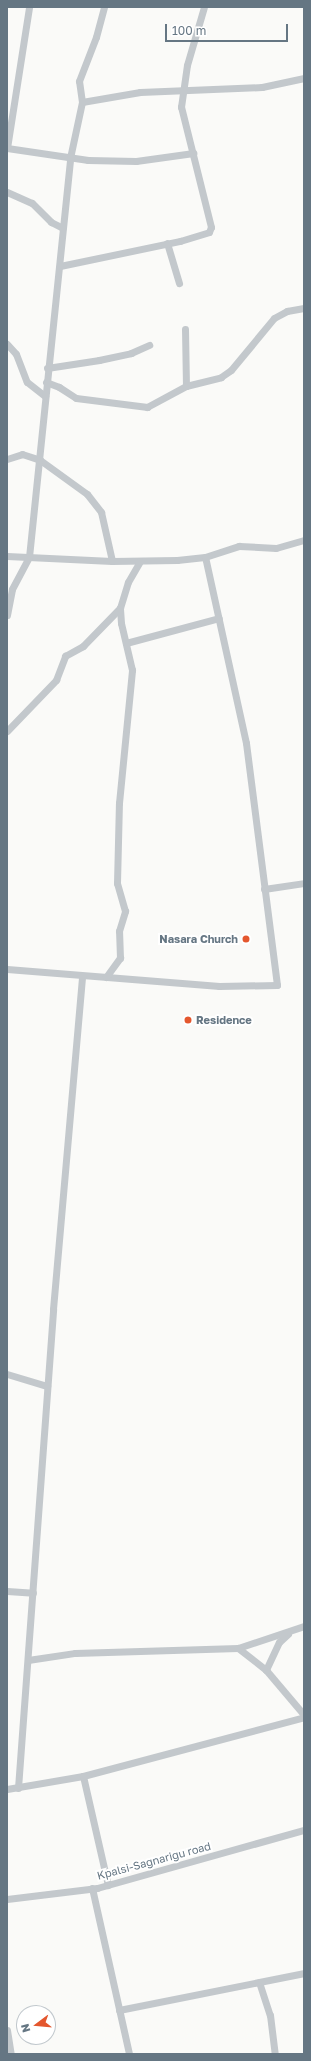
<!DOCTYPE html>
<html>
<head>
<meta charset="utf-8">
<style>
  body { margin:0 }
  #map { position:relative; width:311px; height:2061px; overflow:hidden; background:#fafaf8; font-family:"Golos Text",sans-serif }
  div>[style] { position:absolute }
  .minor>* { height:7px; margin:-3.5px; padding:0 3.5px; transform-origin:3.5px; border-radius:3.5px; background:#c3c8cc }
  .dots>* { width:11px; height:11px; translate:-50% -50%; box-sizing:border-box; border:2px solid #fff; border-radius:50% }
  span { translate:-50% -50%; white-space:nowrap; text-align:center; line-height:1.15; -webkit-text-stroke:4px #fff; paint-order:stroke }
  .poi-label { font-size:11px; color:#657683; font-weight:700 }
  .right { translate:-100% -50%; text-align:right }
  .left { translate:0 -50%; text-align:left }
  .street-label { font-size:11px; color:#657683 }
  .frame { position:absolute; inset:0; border:8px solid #657683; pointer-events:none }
  .north { position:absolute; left:16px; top:2005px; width:40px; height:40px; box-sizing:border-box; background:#fff; border:1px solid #c1c8cd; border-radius:50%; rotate:254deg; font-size:11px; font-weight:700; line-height:16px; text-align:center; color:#657683 }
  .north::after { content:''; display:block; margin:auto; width:14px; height:18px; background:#e4572e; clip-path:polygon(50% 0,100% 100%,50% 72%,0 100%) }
  .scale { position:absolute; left:165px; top:24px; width:123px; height:18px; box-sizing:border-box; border:2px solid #657683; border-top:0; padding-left:5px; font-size:12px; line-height:14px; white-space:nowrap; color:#657683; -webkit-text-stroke:3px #fff; paint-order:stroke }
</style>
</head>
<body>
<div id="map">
  <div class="minor">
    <i style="left:82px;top:102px;width:59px;rotate:-9.8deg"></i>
    <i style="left:140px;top:92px;width:122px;rotate:-2.3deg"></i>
    <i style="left:262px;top:87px;width:43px;rotate:-12.1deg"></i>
    <i style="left:7px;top:148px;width:82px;rotate:8.4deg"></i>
    <i style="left:88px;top:160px;width:48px;rotate:1.2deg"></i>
    <i style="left:136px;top:161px;width:58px;rotate:-8deg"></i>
    <i style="left:7px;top:148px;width:143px;rotate:-81.1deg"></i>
    <i style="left:7px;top:192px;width:27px;rotate:24deg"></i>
    <i style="left:32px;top:203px;width:27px;rotate:45deg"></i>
    <i style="left:51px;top:222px;width:13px;rotate:27deg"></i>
    <i style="left:167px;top:243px;width:42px;rotate:73.3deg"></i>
    <i style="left:60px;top:266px;width:123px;rotate:-11.8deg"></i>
    <i style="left:180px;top:241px;width:30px;rotate:-17deg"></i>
    <i style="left:209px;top:232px;width:5px;rotate:-68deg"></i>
    <i style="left:211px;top:227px;width:124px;rotate:-104deg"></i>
    <i style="left:181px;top:107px;width:42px;rotate:-81.9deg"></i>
    <i style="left:187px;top:65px;width:60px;rotate:-73.7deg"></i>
    <i style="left:185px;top:329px;width:57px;rotate:89deg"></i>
    <i style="left:7px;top:344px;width:13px;rotate:48deg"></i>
    <i style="left:16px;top:354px;width:30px;rotate:69deg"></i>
    <i style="left:27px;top:382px;width:23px;rotate:38deg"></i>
    <i style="left:47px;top:368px;width:53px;rotate:-8.7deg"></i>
    <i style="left:99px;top:360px;width:33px;rotate:-12deg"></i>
    <i style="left:131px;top:353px;width:20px;rotate:-24deg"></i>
    <i style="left:46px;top:382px;width:14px;rotate:21deg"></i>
    <i style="left:59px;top:387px;width:20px;rotate:33deg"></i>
    <i style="left:76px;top:398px;width:72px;rotate:7.2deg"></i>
    <i style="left:147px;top:407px;width:44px;rotate:-28.3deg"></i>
    <i style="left:186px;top:386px;width:36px;rotate:-14deg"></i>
    <i style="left:221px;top:377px;width:12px;rotate:-35deg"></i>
    <i style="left:231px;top:370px;width:67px;rotate:-50.4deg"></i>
    <i style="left:274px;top:318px;width:15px;rotate:-28deg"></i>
    <i style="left:287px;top:311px;width:17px;rotate:-10deg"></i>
    <i style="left:7px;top:459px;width:16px;rotate:-18deg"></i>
    <i style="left:22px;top:454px;width:19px;rotate:18deg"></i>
    <i style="left:40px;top:460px;width:58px;rotate:35.9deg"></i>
    <i style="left:87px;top:494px;width:23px;rotate:52deg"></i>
    <i style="left:101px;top:512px;width:50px;rotate:77.3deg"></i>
    <i style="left:7px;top:556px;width:105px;rotate:2.7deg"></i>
    <i style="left:112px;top:561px;width:65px;rotate:-0.9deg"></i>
    <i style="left:177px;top:560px;width:28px;rotate:-6deg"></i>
    <i style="left:205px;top:557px;width:36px;rotate:-18deg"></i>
    <i style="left:239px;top:546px;width:37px;rotate:3deg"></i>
    <i style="left:276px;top:548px;width:29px;rotate:-16deg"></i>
    <i style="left:7px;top:615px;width:26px;rotate:-79deg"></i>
    <i style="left:12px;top:589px;width:36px;rotate:-62deg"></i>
    <i style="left:29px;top:557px;width:401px;rotate:-84.1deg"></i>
    <i style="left:70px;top:158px;width:57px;rotate:-77.9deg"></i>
    <i style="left:82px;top:102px;width:21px;rotate:-98deg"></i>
    <i style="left:79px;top:81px;width:47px;rotate:-68.9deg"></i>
    <i style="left:96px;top:37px;width:31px;rotate:-75deg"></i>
    <i style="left:126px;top:643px;width:96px;rotate:-15deg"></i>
    <i style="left:7px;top:731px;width:71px;rotate:-46.1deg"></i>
    <i style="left:56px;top:680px;width:26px;rotate:-69deg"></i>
    <i style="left:65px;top:656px;width:21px;rotate:-29deg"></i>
    <i style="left:83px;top:646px;width:53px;rotate:-45.8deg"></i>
    <i style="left:264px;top:889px;width:40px;rotate:-8.5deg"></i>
    <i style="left:7px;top:969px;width:213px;rotate:4.6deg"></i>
    <i style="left:219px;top:986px;width:58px;rotate:-1deg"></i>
    <i style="left:277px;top:985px;width:244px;rotate:-97.3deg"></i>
    <i style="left:246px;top:743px;width:190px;rotate:-102.4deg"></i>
    <i style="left:106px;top:977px;width:24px;rotate:-54deg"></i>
    <i style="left:120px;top:958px;width:27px;rotate:-92deg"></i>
    <i style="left:119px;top:931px;width:21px;rotate:-73deg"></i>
    <i style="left:125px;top:911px;width:29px;rotate:-106deg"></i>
    <i style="left:117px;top:883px;width:80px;rotate:-88.6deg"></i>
    <i style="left:119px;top:803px;width:134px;rotate:-84.4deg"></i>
    <i style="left:132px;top:670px;width:48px;rotate:-103.2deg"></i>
    <i style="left:121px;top:623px;width:15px;rotate:-94deg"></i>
    <i style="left:120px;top:608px;width:27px;rotate:-73deg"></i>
    <i style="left:128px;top:582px;width:24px;rotate:-60deg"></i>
    <i style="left:7px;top:1374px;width:42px;rotate:16.7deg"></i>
    <i style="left:7px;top:1591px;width:26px;rotate:4deg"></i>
    <i style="left:288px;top:1634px;width:12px;rotate:138deg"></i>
    <i style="left:279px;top:1642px;width:31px;rotate:115deg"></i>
    <i style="left:266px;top:1670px;width:59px;rotate:49.8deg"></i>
    <i style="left:238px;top:1648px;width:36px;rotate:38deg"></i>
    <i style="left:28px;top:1660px;width:48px;rotate:-8.5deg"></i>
    <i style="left:75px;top:1653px;width:163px;rotate:-1.8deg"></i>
    <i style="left:238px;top:1648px;width:70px;rotate:-18.4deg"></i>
    <i style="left:83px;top:1776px;width:112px;rotate:77.1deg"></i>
    <i style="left:18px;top:1788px;width:480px;rotate:-85.8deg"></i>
    <i style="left:53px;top:1309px;width:334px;rotate:-85deg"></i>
    <i style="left:7px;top:1789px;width:77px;rotate:-9.7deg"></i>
    <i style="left:83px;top:1776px;width:229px;rotate:-14.9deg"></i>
    <i style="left:92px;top:1888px;width:170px;rotate:77.4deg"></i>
    <i style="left:7px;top:1899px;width:91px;rotate:-7deg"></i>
    <i style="left:97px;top:1888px;width:215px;rotate:-15.7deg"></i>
    <i style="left:259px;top:1982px;width:35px;rotate:72deg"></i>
    <i style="left:270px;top:2015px;width:39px;rotate:83deg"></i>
    <i style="left:119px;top:2010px;width:189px;rotate:-11.3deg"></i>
    <i style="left:7px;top:2030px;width:24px;rotate:81deg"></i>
  </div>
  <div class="dots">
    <i style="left:246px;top:939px;background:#e4572e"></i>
    <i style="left:188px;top:1020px;background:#e4572e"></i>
  </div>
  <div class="poi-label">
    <span class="right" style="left:238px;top:939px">Nasara Church</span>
    <span class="left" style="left:196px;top:1020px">Residence</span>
  </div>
  <div class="street-label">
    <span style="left:154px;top:1861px;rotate:-15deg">Kpalsi-Sagnarigu road</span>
  </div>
  <div class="frame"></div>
  <div class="north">N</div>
  <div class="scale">100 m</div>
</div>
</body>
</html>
